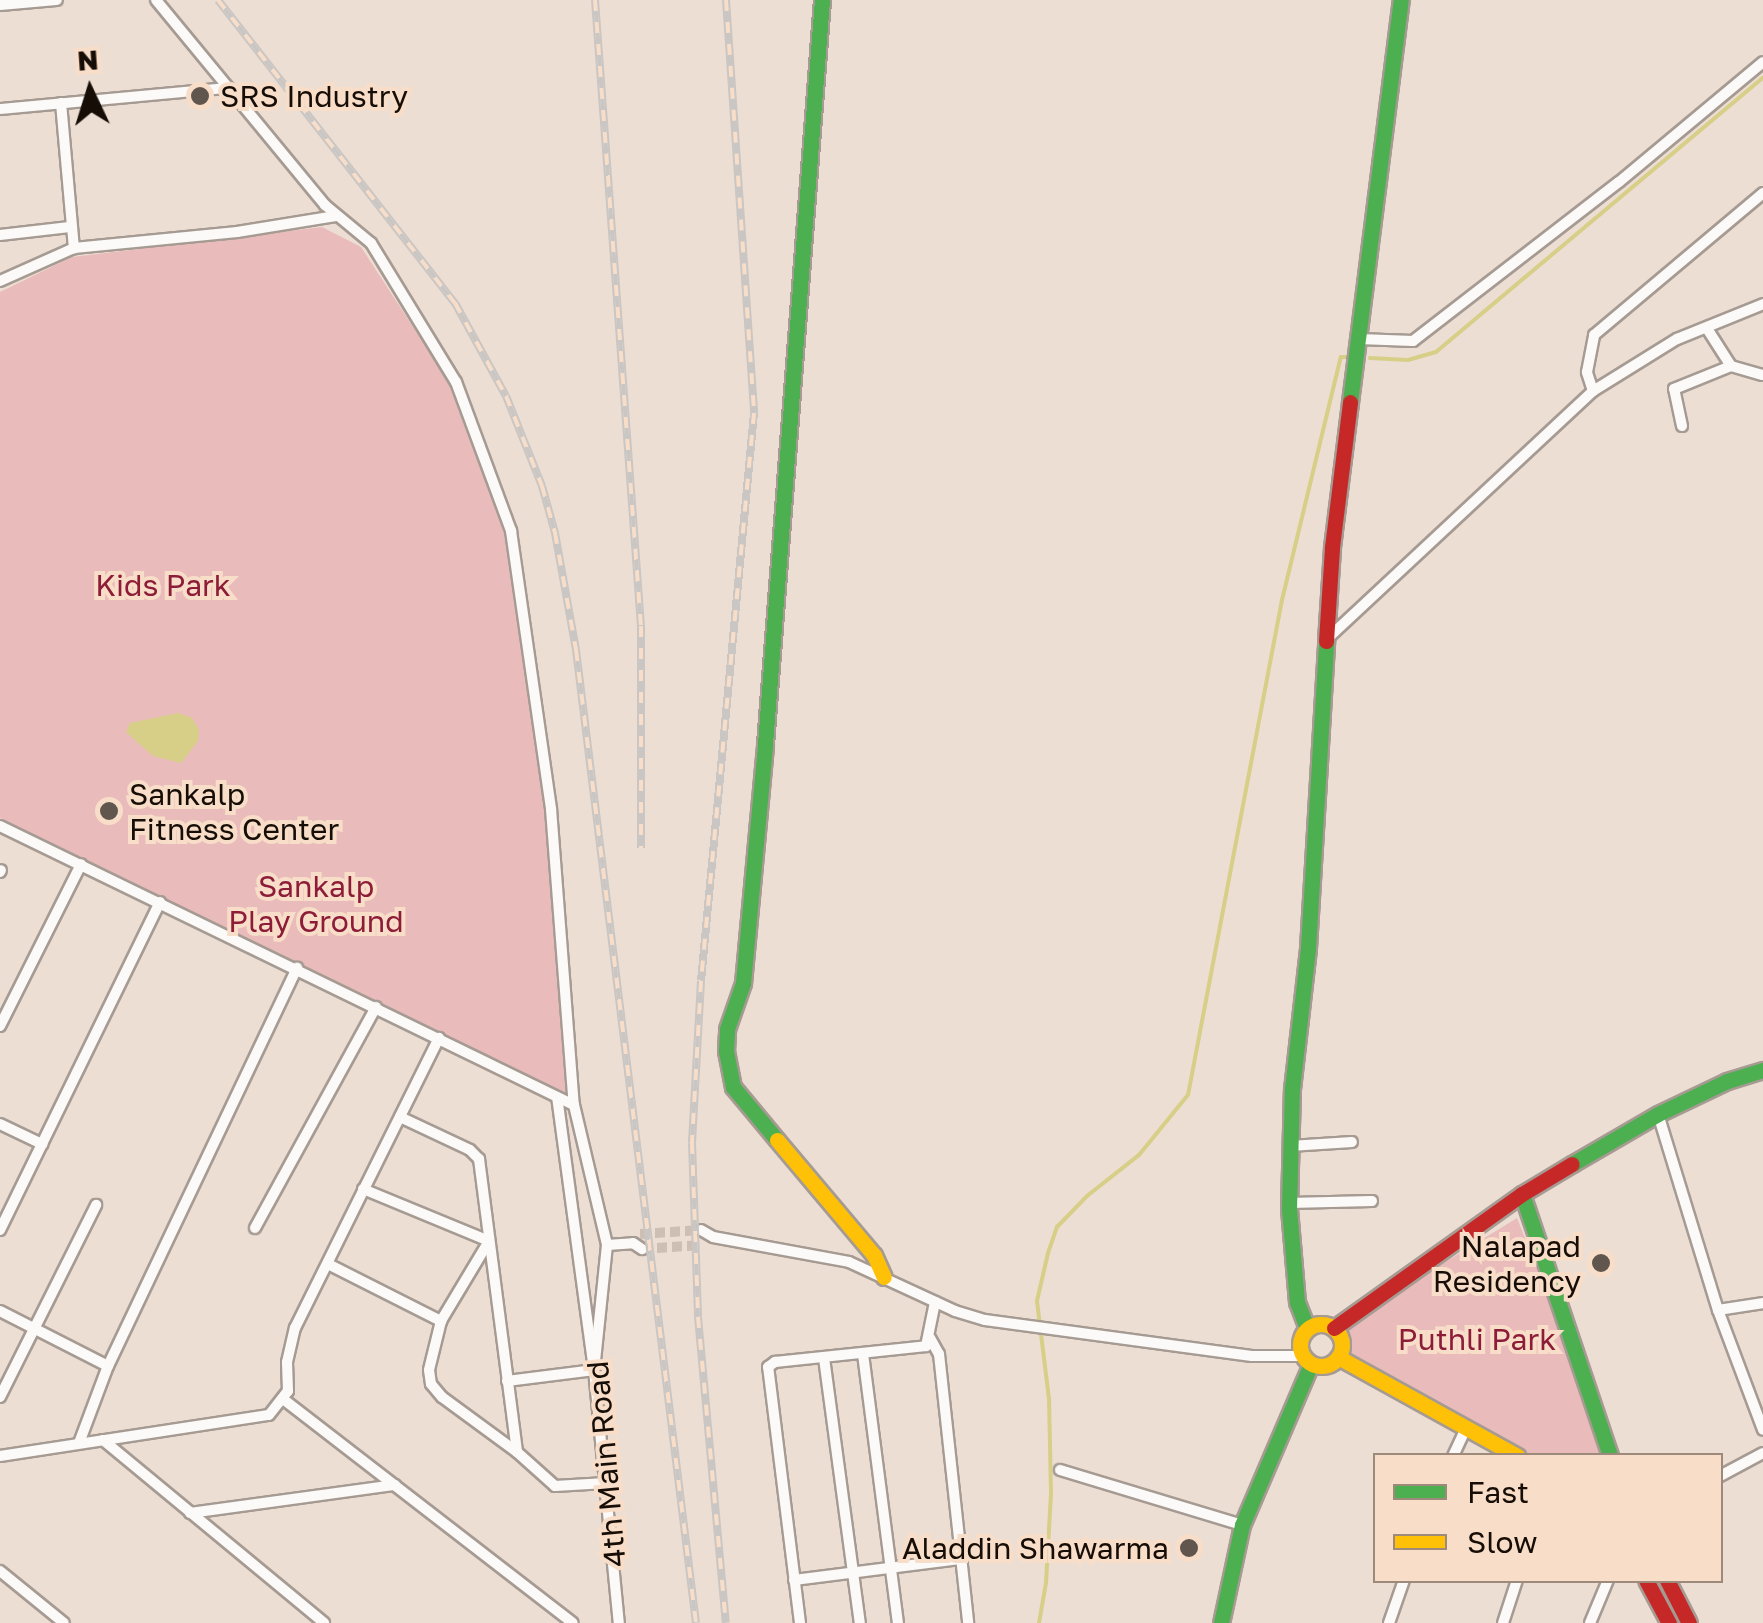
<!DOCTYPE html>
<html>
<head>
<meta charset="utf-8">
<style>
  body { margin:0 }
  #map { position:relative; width:1763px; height:1623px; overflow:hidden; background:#edded3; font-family:"Golos Text",sans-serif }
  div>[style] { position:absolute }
  .green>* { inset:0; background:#e9bbba }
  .water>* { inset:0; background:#d7ce88 }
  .stream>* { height:4px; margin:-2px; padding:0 2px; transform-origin:2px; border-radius:2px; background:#d7ce88 }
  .street-tunnel>* { height:10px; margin-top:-5px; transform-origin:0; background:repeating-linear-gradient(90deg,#cdbfb4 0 10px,transparent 0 15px) }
  .roads { filter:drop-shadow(2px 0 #a69b93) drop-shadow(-2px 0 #a69b93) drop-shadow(0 2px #a69b93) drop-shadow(0 -2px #a69b93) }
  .street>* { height:10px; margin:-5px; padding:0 5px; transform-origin:5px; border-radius:5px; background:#fcfaf8 }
  .fast>* { height:15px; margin:-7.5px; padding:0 7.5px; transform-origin:7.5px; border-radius:7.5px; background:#4caf50 }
  .slow>* { height:15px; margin:-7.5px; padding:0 7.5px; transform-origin:7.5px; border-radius:7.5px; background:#ffc107 }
  .slow>.ring { margin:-7.5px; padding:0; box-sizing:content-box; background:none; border:15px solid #ffc107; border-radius:50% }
  .jam>* { height:15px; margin:-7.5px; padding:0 7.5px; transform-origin:7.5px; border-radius:7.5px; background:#c62828 }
  .rail>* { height:8px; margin-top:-4px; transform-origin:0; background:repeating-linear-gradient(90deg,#f8ddc8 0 11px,#cac6c3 0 22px); box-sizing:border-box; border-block:2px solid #cac6c3 }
  .dots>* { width:28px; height:28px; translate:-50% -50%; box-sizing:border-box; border:5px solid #f8ddc8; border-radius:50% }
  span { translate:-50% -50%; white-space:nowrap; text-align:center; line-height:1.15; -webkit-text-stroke:8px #f8ddc8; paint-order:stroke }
  .poi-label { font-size:30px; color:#160d06 }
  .left { translate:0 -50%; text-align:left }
  .right { translate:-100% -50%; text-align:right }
  .park-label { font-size:30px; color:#8d1c38 }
  .street-label { font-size:30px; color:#160d06 }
  .legend { position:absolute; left:1373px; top:1453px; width:350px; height:130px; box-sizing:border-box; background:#f8ddc8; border:2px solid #9e8a7a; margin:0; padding:12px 18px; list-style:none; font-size:30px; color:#160d06 }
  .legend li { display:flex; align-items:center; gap:20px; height:50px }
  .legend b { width:50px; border:2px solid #9e8a7a }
  .north { position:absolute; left:40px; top:40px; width:100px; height:100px; -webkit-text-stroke:8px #f8ddc8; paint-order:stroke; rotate:356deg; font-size:28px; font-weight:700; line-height:40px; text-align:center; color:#160d06 }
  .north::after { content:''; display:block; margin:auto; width:35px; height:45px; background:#160d06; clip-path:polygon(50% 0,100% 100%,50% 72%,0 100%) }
</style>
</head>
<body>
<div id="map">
  <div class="green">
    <i style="clip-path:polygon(322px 227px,361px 247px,447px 379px,504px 533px,545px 810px,568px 1097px,0 818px,0 292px,72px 257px)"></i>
    <i style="clip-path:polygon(1517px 1218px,1612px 1455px,1521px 1455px,1342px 1352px,1338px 1328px)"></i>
  </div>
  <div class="water">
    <i style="clip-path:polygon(178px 713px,192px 718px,199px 730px,198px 741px,181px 763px,153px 756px,126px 732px,130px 723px)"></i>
  </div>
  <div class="stream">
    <i style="left:1370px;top:358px;width:38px;rotate:3deg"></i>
    <i style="left:1408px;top:360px;width:29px;rotate:-16deg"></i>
    <i style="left:1436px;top:352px;width:427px;rotate:-40deg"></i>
    <i style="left:1039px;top:1623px;width:41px;rotate:-80.1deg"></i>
    <i style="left:1046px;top:1583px;width:90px;rotate:-86.8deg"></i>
    <i style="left:1051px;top:1493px;width:94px;rotate:-91.2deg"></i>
    <i style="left:1049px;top:1399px;width:99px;rotate:-97deg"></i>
    <i style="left:1037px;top:1301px;width:49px;rotate:-77.1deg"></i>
    <i style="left:1048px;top:1253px;width:28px;rotate:-71deg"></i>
    <i style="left:1057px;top:1227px;width:43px;rotate:-45.9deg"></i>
    <i style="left:1087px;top:1196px;width:66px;rotate:-38.3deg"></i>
    <i style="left:1139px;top:1155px;width:77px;rotate:-50.8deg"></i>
    <i style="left:1188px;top:1095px;width:504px;rotate:-79.25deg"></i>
    <i style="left:1282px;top:600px;width:250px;rotate:-76.4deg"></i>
    <i style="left:1341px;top:357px;width:9px"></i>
  </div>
  <div class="street-tunnel">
    <i style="left:640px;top:1234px;width:61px;rotate:-3.8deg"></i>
    <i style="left:642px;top:1249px;width:60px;rotate:-3.8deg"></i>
  </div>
  <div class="roads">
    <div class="street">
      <i style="left:156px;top:0;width:266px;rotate:50.5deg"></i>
      <i style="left:325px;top:205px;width:60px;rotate:39.6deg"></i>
      <i style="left:371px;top:243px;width:163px;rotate:58.6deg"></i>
      <i style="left:456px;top:382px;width:159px;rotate:69.7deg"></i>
      <i style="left:511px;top:531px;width:281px;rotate:81.8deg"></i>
      <i style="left:551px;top:809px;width:297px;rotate:85.6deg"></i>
      <i style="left:0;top:5px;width:57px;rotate:-5deg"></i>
      <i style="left:61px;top:103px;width:146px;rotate:84.9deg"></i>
      <i style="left:0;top:109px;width:229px;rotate:-5.3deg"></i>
      <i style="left:0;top:235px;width:70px;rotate:-6.5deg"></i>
      <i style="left:0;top:281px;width:81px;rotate:-24deg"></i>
      <i style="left:74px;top:248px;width:164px;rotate:-5.6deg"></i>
      <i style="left:237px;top:232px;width:100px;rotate:-9.2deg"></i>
      <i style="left:1708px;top:330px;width:43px;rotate:57.4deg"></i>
      <i style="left:1359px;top:339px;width:54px;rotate:2.1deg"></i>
      <i style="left:1413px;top:341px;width:260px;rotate:-37.7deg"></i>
      <i style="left:1619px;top:182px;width:187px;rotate:-39.8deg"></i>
      <i style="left:1593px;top:391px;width:20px;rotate:-108deg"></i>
      <i style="left:1587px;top:372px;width:38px;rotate:-79deg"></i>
      <i style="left:1594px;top:335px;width:221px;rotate:-40deg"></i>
      <i style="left:1682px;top:426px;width:38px;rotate:-102deg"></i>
      <i style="left:1674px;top:389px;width:61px;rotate:-22deg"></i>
      <i style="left:1731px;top:366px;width:33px;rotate:16deg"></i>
      <i style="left:1327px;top:639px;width:364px;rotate:-43deg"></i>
      <i style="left:1593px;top:391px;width:99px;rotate:-31.8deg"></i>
      <i style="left:1677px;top:339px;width:93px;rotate:-22.1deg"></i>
      <i style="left:0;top:826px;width:638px;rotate:25.92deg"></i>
      <i style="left:574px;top:1105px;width:144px;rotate:76.7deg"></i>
      <i style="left:607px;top:1245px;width:26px;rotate:-4deg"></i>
      <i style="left:633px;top:1243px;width:11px;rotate:34deg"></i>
      <i style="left:0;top:872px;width:2px;rotate:-63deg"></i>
      <i style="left:0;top:1026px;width:181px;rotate:-63.4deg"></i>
      <i style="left:1658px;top:1114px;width:205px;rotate:73deg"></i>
      <i style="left:1718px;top:1310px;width:128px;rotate:69.4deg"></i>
      <i style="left:400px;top:1117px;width:77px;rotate:25.2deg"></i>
      <i style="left:470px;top:1150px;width:13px;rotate:45deg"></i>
      <i style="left:479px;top:1159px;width:295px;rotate:82.6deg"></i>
      <i style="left:517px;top:1452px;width:51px;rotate:41.8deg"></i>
      <i style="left:555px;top:1486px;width:51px;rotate:-3.4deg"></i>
      <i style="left:0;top:1124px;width:47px;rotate:25.5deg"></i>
      <i style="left:1290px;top:1146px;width:62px;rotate:-3.7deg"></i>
      <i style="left:363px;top:1189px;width:136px;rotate:22.4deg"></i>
      <i style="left:489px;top:1241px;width:93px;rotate:121deg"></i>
      <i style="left:441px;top:1321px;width:50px;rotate:103.8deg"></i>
      <i style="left:429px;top:1370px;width:14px;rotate:82deg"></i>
      <i style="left:431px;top:1384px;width:17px;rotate:50deg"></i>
      <i style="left:442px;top:1397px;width:93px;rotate:36.3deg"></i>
      <i style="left:1289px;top:1203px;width:83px;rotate:-1.4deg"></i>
      <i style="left:255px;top:1228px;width:252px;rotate:-61.3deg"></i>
      <i style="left:0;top:1230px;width:365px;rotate:-64deg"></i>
      <i style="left:701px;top:1230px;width:14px;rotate:30deg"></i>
      <i style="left:713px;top:1237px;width:138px;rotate:10.4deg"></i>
      <i style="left:849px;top:1262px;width:117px;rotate:24.8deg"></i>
      <i style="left:955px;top:1311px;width:31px;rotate:17deg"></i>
      <i style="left:985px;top:1320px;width:269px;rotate:7.7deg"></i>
      <i style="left:1252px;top:1356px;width:50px"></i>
      <i style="left:607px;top:1245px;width:126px;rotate:95.9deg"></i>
      <i style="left:594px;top:1370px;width:254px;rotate:84.4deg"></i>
      <i style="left:328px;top:1264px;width:127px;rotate:26.8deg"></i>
      <i style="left:1718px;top:1310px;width:46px;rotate:-8.8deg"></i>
      <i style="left:0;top:1311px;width:121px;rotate:27deg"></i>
      <i style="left:930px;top:1338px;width:18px;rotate:61deg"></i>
      <i style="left:939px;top:1354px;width:271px;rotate:83.8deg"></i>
      <i style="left:863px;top:1354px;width:271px;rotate:82.6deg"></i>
      <i style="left:824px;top:1358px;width:267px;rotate:82.3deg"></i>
      <i style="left:507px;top:1381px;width:88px;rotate:-7.2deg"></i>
      <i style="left:594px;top:1370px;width:275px;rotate:-97.7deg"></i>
      <i style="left:0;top:1397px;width:215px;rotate:-63.4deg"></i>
      <i style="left:283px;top:1399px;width:366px;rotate:37.7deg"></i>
      <i style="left:103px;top:1440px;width:287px;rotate:39.6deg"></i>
      <i style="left:79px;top:1443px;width:82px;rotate:-69.4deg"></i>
      <i style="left:108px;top:1366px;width:441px;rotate:-64.6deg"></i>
      <i style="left:0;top:1456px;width:272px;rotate:-8.7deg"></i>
      <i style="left:269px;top:1415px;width:31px;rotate:-52deg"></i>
      <i style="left:288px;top:1391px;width:29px;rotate:-92deg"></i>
      <i style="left:287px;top:1362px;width:35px;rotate:-77deg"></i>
      <i style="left:295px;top:1328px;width:324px;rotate:-63.6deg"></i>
      <i style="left:1453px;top:1456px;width:31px;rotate:-65deg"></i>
      <i style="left:1060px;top:1470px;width:190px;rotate:16.8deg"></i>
      <i style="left:1720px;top:1476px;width:49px;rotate:-28.1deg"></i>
      <i style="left:190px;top:1513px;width:207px;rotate:-7.8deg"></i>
      <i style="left:0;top:1571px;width:82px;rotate:39.1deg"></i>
      <i style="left:794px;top:1580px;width:167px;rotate:-7.2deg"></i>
      <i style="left:800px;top:1623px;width:258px;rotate:-97.1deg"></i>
      <i style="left:768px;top:1367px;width:9px;rotate:-36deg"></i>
      <i style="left:775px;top:1362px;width:152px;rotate:-6deg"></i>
      <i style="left:926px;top:1346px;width:45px;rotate:-78.4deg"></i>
      <i style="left:1389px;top:1623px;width:46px;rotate:-70.8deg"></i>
      <i style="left:1503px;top:1623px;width:45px;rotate:-72deg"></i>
      <i style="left:1590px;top:1623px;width:47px;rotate:-67.3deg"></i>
    </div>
    <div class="fast">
      <i style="left:1350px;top:402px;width:405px;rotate:-82.8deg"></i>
      <i style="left:777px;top:1140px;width:69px;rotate:-129.7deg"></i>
      <i style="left:733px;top:1087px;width:37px;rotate:-101deg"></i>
      <i style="left:726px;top:1051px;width:22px;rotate:-87deg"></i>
      <i style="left:727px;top:1029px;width:49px;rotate:-70.8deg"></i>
      <i style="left:743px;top:983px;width:240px;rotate:-84.7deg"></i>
      <i style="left:765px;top:744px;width:746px;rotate:-85.62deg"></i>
      <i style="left:1572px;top:1164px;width:99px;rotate:-30.2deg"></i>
      <i style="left:1658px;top:1114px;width:76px;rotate:-25.6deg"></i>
      <i style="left:1727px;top:1081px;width:38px;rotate:-17deg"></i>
      <i style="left:1522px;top:1194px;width:276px;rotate:71.4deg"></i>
      <i style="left:1307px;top:1328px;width:28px;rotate:-111deg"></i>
      <i style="left:1297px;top:1302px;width:93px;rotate:-94.9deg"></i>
      <i style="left:1289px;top:1209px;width:120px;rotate:-88.6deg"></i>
      <i style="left:1292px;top:1089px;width:142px;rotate:-83.5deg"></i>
      <i style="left:1308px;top:948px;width:308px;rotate:-86.6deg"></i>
      <i style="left:1221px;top:1623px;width:100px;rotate:-77.9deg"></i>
      <i style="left:1242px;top:1525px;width:175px;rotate:-66.8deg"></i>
    </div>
    <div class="slow">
      <i style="left:777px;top:1140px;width:150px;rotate:49.9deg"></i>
      <i style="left:874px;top:1255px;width:24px;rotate:66deg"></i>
      <i class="ring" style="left:1300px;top:1324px;width:27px;height:27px"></i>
      <i style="left:1338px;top:1357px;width:205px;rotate:28.9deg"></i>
    </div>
    <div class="jam">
      <i style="left:1326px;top:641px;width:94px;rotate:-86.3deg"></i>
      <i style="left:1332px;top:547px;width:146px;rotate:-82.9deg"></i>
      <i style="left:1334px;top:1328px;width:231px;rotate:-35.5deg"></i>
      <i style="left:1522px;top:1194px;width:58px;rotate:-31deg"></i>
      <i style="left:1646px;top:1580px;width:49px;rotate:61.9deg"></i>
      <i style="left:1667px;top:1580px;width:48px;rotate:62.9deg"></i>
    </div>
  </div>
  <div class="rail">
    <i style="left:218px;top:0;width:385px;rotate:52deg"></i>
    <i style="left:455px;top:303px;width:106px;rotate:61.3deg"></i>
    <i style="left:506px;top:396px;width:97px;rotate:68.2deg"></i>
    <i style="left:542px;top:486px;width:49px;rotate:74.5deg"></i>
    <i style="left:555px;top:533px;width:119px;rotate:79.8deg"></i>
    <i style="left:576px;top:650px;width:980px;rotate:82.97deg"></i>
    <i style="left:595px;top:0;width:628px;rotate:85.8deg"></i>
    <i style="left:641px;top:626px;width:222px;rotate:90deg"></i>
    <i style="left:726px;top:0;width:414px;rotate:86.1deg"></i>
    <i style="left:754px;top:413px;width:570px;rotate:95.33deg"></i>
    <i style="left:701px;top:981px;width:162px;rotate:93.2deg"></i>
    <i style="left:692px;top:1143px;width:174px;rotate:88deg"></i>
    <i style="left:698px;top:1317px;width:307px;rotate:84.8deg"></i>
  </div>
  <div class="dots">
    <i style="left:200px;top:96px;background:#61564e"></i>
    <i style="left:109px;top:811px;background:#61564e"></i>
    <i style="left:1601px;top:1263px;background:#61564e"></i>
    <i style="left:1189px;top:1548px;background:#61564e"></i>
  </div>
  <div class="poi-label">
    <span class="left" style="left:220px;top:96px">SRS Industry</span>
    <span class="left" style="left:129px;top:811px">Sankalp<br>Fitness Center</span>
    <span class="right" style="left:1581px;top:1263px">Nalapad<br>Residency</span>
    <span class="right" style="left:1169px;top:1548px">Aladdin Shawarma</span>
  </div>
  <div class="park-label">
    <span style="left:163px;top:585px">Kids Park</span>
    <span style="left:316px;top:903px">Sankalp<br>Play Ground</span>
    <span style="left:1477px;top:1339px">Puthli Park</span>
  </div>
  <div class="street-label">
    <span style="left:606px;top:1464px;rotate:-95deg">4th Main Road</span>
  </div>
  <ul class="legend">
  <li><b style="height:12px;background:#4caf50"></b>Fast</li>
  <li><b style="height:12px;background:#ffc107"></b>Slow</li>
  </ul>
  <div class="north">N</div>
</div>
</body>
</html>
